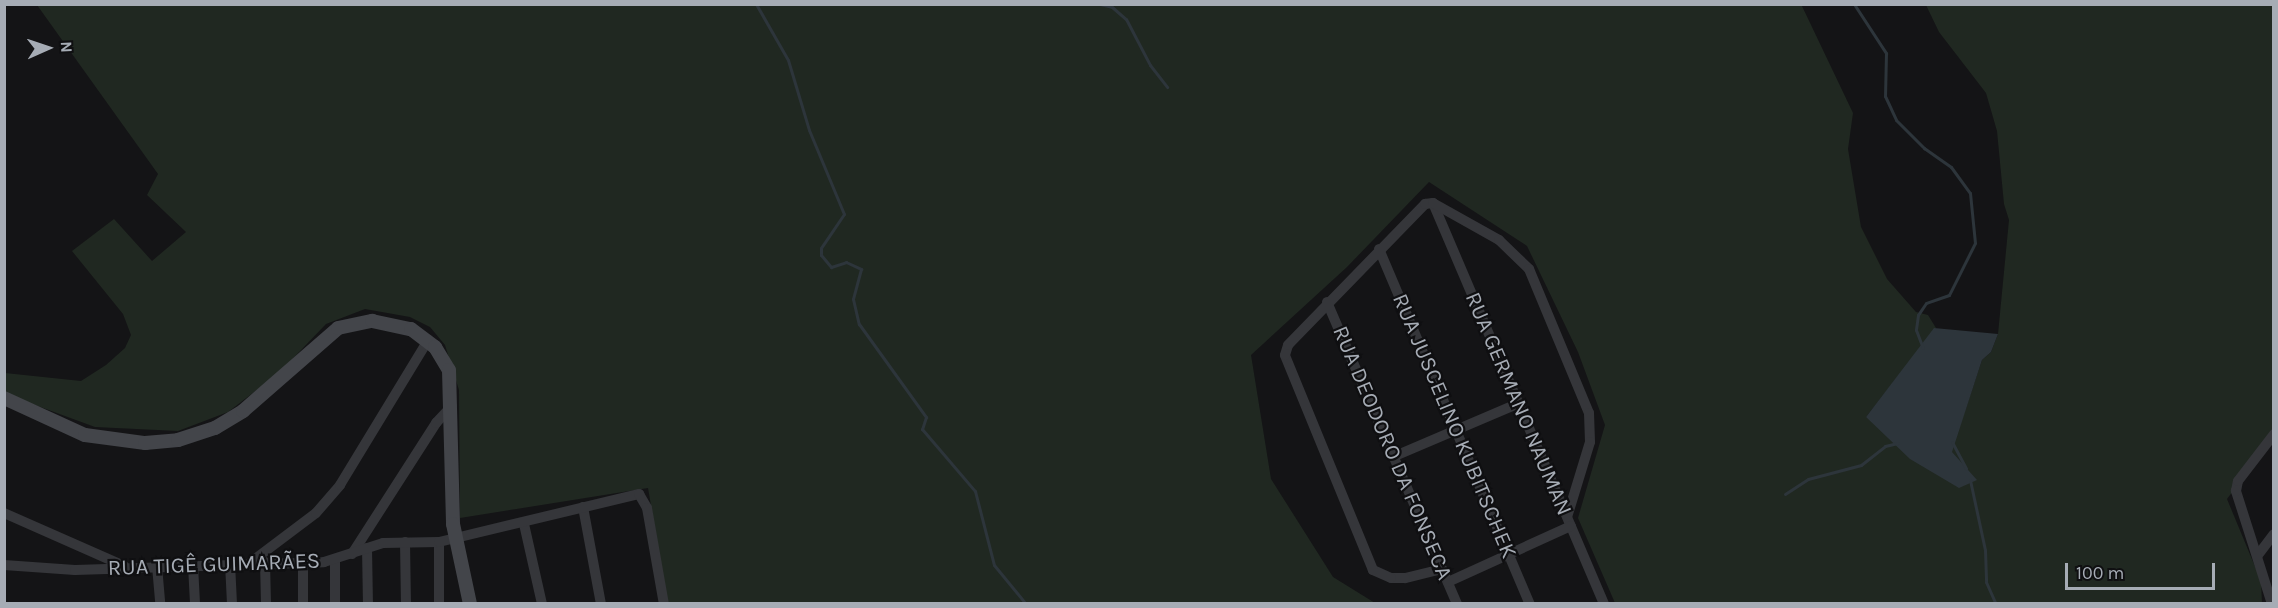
<!DOCTYPE html>
<html>
<head>
<meta charset="utf-8">
<style>
  body { margin:0 }
  #map { position:relative; width:2278px; height:608px; overflow:hidden; background:#141416; font-family:Karla,sans-serif }
  div>[style] { position:absolute }
  .green>* { inset:0; background:#202821 }
  .water>* { inset:0; background:#2d353b }
  .stream>* { height:3px; margin:-1.5px; padding:0 1.5px; transform-origin:1.5px; border-radius:1.5px; background:#2d353b }
  .street>* { height:10px; margin:-5px; padding:0 5px; transform-origin:5px; border-radius:5px; background:#35363a }
  .secondary>* { height:14px; margin:-7px; padding:0 7px; transform-origin:7px; border-radius:7px; background:#43454a }
  span { translate:-50% -50%; white-space:nowrap; text-align:center; line-height:1.15; -webkit-text-stroke:4.5px #0f0f11; paint-order:stroke }
  .street-label { font-size:22px; color:#a6acb5 }
  .frame { position:absolute; inset:0; border:6px solid #a6acb5; pointer-events:none }
  .north { position:absolute; left:18px; top:18px; width:60px; height:60px; -webkit-text-stroke:4px #0f0f11; paint-order:stroke; rotate:87deg; font-size:16px; font-weight:700; line-height:24px; text-align:center; color:#a6acb5 }
  .north::after { content:''; display:block; margin:auto; width:21px; height:27px; background:#a6acb5; clip-path:polygon(50% 0,100% 100%,50% 72%,0 100%) }
  .scale { position:absolute; left:2065px; top:563px; width:150px; height:27px; box-sizing:border-box; border:3px solid #a6acb5; border-top:0; padding-left:8px; font-size:18px; line-height:21px; white-space:nowrap; color:#a6acb5; -webkit-text-stroke:4px #0f0f11; paint-order:stroke }
</style>
</head>
<body>
<div id="map">
  <div class="green">
    <i style="clip-path:polygon(1801px 4px,1853px 113px,1848px 149px,1861px 227px,1887px 279px,1916px 312px,1928px 315px,1936px 328px,1866px 417px,1951px 452px,1982px 360px,1991px 352px,1998px 334px,2009px 220px,2004px 204px,1997px 131px,1986px 93px,1939px 32px,1926px 5px,2273px 5px,2273px 438px,2227px 499px,2261px 581px,2262px 603px,1615px 603px,1578px 518px,1605px 425px,1578px 352px,1527px 246px,1429px 182px,1347px 267px,1251px 355px,1271px 479px,1333px 577px,1375px 603px,668px 603px,648px 488px,460px 518px,459px 390px,445px 345px,430px 327px,410px 317px,365px 309px,326px 324px,279px 373px,228px 412px,178px 431px,95px 427px,5px 394px,5px 373px,81px 381px,106px 365px,125px 348px,131px 335px,123px 314px,72px 251px,114px 219px,152px 261px,186px 232px,147px 195px,158px 174px,37px 5px)"></i>
  </div>
  <div class="water">
    <i style="clip-path:polygon(1934px 328px,1998px 334px,1991px 352px,1982px 360px,1952px 452px,1977px 480px,1959px 488px,1910px 459px,1866px 417px)"></i>
  </div>
  <div class="stream">
    <i style="left:756px;top:4px;width:64px;rotate:60.3deg"></i>
    <i style="left:788px;top:60px;width:73px;rotate:73.3deg"></i>
    <i style="left:809px;top:130px;width:91px;rotate:67.4deg"></i>
    <i style="left:844px;top:214px;width:41px;rotate:124.1deg"></i>
    <i style="left:821px;top:248px;width:7px;rotate:90deg"></i>
    <i style="left:821px;top:255px;width:16px;rotate:50deg"></i>
    <i style="left:831px;top:267px;width:16px;rotate:-18deg"></i>
    <i style="left:846px;top:262px;width:17px;rotate:25deg"></i>
    <i style="left:861px;top:269px;width:31px;rotate:105deg"></i>
    <i style="left:853px;top:299px;width:26px;rotate:77deg"></i>
    <i style="left:859px;top:324px;width:115px;rotate:54.2deg"></i>
    <i style="left:926px;top:417px;width:13px;rotate:108deg"></i>
    <i style="left:922px;top:429px;width:82px;rotate:49.5deg"></i>
    <i style="left:975px;top:491px;width:76px;rotate:75.6deg"></i>
    <i style="left:994px;top:565px;width:50px;rotate:50.6deg"></i>
    <i style="left:1100px;top:4px;width:12px;rotate:14deg"></i>
    <i style="left:1112px;top:7px;width:18px;rotate:41deg"></i>
    <i style="left:1126px;top:19px;width:52px;rotate:62.4deg"></i>
    <i style="left:1150px;top:65px;width:28px;rotate:52deg"></i>
    <i style="left:1854px;top:4px;width:59px;rotate:56.9deg"></i>
    <i style="left:1886px;top:53px;width:43px;rotate:91.3deg"></i>
    <i style="left:1885px;top:96px;width:26px;rotate:65deg"></i>
    <i style="left:1896px;top:120px;width:40px;rotate:45deg"></i>
    <i style="left:1924px;top:148px;width:33px;rotate:35deg"></i>
    <i style="left:1951px;top:167px;width:32px;rotate:54deg"></i>
    <i style="left:1970px;top:193px;width:50px;rotate:84.3deg"></i>
    <i style="left:1975px;top:243px;width:58px;rotate:116.6deg"></i>
    <i style="left:1949px;top:295px;width:24px;rotate:161deg"></i>
    <i style="left:1926px;top:303px;width:14px;rotate:124deg"></i>
    <i style="left:1918px;top:315px;width:15px;rotate:98deg"></i>
    <i style="left:1916px;top:330px;width:19px;rotate:69deg"></i>
    <i style="left:1952px;top:442px;width:30px;rotate:62deg"></i>
    <i style="left:1970px;top:480px;width:72px;rotate:77.9deg"></i>
    <i style="left:1985px;top:550px;width:32px;rotate:88deg"></i>
    <i style="left:1986px;top:582px;width:24px;rotate:66deg"></i>
    <i style="left:1785px;top:494px;width:27px;rotate:-33deg"></i>
    <i style="left:1808px;top:479px;width:55px;rotate:-14.8deg"></i>
    <i style="left:1861px;top:465px;width:31px;rotate:-38deg"></i>
    <i style="left:1885px;top:446px;width:13px;rotate:-13deg"></i>
  </div>
  <div class="street">
    <i style="left:1433px;top:203px;width:436px;rotate:66.9deg"></i>
    <i style="left:1379px;top:249px;width:386px;rotate:67deg"></i>
    <i style="left:1327px;top:302px;width:329px;rotate:66.7deg"></i>
    <i style="left:1395px;top:456px;width:133px;rotate:-23.1deg"></i>
    <i style="left:583px;top:507px;width:99px;rotate:79.5deg"></i>
    <i style="left:4px;top:513px;width:131px;rotate:23.8deg"></i>
    <i style="left:524px;top:524px;width:82px;rotate:77.3deg"></i>
    <i style="left:405px;top:542px;width:62px;rotate:89.1deg"></i>
    <i style="left:439px;top:542px;width:62px;rotate:90deg"></i>
    <i style="left:367px;top:548px;width:56px;rotate:89deg"></i>
    <i style="left:352px;top:554px;width:156px;rotate:-57.3deg"></i>
    <i style="left:436px;top:423px;width:23px;rotate:-47deg"></i>
    <i style="left:2258px;top:555px;width:26px;rotate:-53deg"></i>
    <i style="left:335px;top:560px;width:44px;rotate:90deg"></i>
    <i style="left:251px;top:562px;width:81px;rotate:-37deg"></i>
    <i style="left:316px;top:513px;width:37px;rotate:-49deg"></i>
    <i style="left:340px;top:485px;width:170px;rotate:-58.7deg"></i>
    <i style="left:265px;top:562px;width:42px;rotate:88.6deg"></i>
    <i style="left:230px;top:563px;width:41px;rotate:87.2deg"></i>
    <i style="left:4px;top:565px;width:71px;rotate:4deg"></i>
    <i style="left:75px;top:570px;width:249px;rotate:-1.8deg"></i>
    <i style="left:324px;top:562px;width:62px;rotate:-17.9deg"></i>
    <i style="left:383px;top:543px;width:56px;rotate:-1deg"></i>
    <i style="left:439px;top:542px;width:206px;rotate:-13.5deg"></i>
    <i style="left:639px;top:494px;width:16px;rotate:60deg"></i>
    <i style="left:647px;top:508px;width:97px;rotate:80deg"></i>
    <i style="left:193px;top:565px;width:39px;rotate:87deg"></i>
    <i style="left:157px;top:566px;width:38px;rotate:85deg"></i>
    <i style="left:1442px;top:569px;width:38px;rotate:166deg"></i>
    <i style="left:1405px;top:578px;width:14px;rotate:180deg"></i>
    <i style="left:1391px;top:578px;width:20px;rotate:-156deg"></i>
    <i style="left:1373px;top:570px;width:232px;rotate:-112.3deg"></i>
    <i style="left:1285px;top:355px;width:10px;rotate:-73deg"></i>
    <i style="left:1288px;top:345px;width:197px;rotate:-45.8deg"></i>
    <i style="left:1425px;top:204px;width:8px;rotate:-7deg"></i>
    <i style="left:1433px;top:203px;width:76px;rotate:29.3deg"></i>
    <i style="left:1499px;top:240px;width:42px;rotate:44deg"></i>
    <i style="left:1529px;top:269px;width:156px;rotate:67.4deg"></i>
    <i style="left:1589px;top:413px;width:29px;rotate:88deg"></i>
    <i style="left:1590px;top:442px;width:78px;rotate:107deg"></i>
    <i style="left:1448px;top:582px;width:135px;rotate:-24.5deg"></i>
    <i style="left:303px;top:604px;width:42px;rotate:-90deg"></i>
    <i style="left:2272px;top:604px;width:119px;rotate:-107.7deg"></i>
    <i style="left:2236px;top:491px;width:10px;rotate:-79deg"></i>
    <i style="left:2238px;top:481px;width:59px;rotate:-52.5deg"></i>
  </div>
  <div class="secondary">
    <i style="left:4px;top:398px;width:89px;rotate:24.6deg"></i>
    <i style="left:85px;top:435px;width:61px;rotate:7.6deg"></i>
    <i style="left:145px;top:443px;width:33px;rotate:-5deg"></i>
    <i style="left:178px;top:440px;width:39px;rotate:-18deg"></i>
    <i style="left:215px;top:428px;width:33px;rotate:-31deg"></i>
    <i style="left:243px;top:411px;width:126px;rotate:-41.1deg"></i>
    <i style="left:338px;top:328px;width:35px;rotate:-12deg"></i>
    <i style="left:372px;top:321px;width:40px;rotate:12deg"></i>
    <i style="left:411px;top:329px;width:30px;rotate:37deg"></i>
    <i style="left:435px;top:347px;width:27px;rotate:59deg"></i>
    <i style="left:449px;top:370px;width:154px;rotate:88.5deg"></i>
    <i style="left:453px;top:524px;width:82px;rotate:78deg"></i>
  </div>
  <div class="street-label">
    <span style="left:1518px;top:404px;rotate:67deg">RUA GERMANO NAUMAN</span>
    <span style="left:1454px;top:426px;rotate:67deg">RUA JUSCELINO KUBITSCHEK</span>
    <span style="left:1392px;top:453px;rotate:67deg">RUA DEODORO DA FONSECA</span>
    <span style="left:214px;top:565px;rotate:-2deg">RUA TIGÊ GUIMARÃES</span>
  </div>
  <div class="frame"></div>
  <div class="north">N</div>
  <div class="scale">100 m</div>
</div>
</body>
</html>
